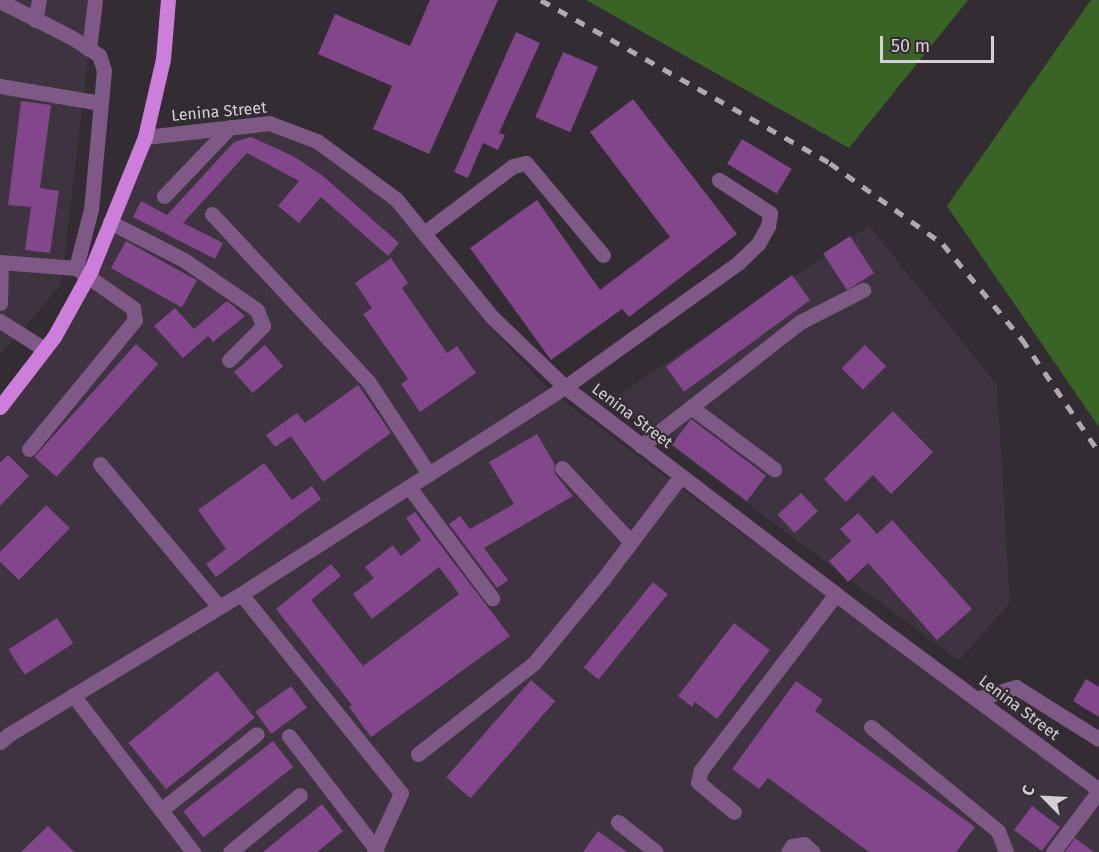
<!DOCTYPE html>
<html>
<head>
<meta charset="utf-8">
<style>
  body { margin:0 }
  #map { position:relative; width:1099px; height:852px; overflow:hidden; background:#332d33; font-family:"Fira Sans",sans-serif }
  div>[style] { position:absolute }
  .built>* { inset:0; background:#3d343f }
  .green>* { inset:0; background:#3a6425 }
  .building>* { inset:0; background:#81478a; transform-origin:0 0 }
  .minor>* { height:15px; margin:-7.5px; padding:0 7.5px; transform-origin:7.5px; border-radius:7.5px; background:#7f5985 }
  .major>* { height:15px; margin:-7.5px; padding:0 7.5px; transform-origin:7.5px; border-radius:7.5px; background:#cd7eda }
  .rail>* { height:4.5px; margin-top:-2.25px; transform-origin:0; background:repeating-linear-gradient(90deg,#aea9ae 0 10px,transparent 0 20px) }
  span { translate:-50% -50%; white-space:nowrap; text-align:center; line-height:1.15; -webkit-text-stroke:4.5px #332d33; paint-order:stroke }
  .street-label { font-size:16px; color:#d4d0d4 }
  .north { position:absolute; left:1015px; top:768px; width:60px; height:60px; -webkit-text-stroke:4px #332d33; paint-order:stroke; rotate:294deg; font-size:16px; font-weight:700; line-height:24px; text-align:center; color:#d4d0d4 }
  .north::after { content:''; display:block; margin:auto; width:21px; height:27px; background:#d4d0d4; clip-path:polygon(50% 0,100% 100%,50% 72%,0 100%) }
  .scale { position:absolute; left:880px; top:36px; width:114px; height:27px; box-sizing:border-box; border:3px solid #d4d0d4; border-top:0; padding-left:8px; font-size:18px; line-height:21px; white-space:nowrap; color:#d4d0d4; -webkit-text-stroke:4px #332d33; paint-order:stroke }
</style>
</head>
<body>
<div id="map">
  <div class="built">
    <i style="clip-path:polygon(0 0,95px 0,61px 285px,0 355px)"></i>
    <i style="clip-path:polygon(267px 129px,313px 145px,391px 203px,483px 319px,548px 389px,1099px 799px,1099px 852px,0 852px,0 416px,57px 342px,148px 144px)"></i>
    <i style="clip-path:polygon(869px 226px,997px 385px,1010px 602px,959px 661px,610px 401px)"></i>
  </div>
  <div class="green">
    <i style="clip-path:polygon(586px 0,968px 0,849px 148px)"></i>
    <i style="clip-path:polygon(1091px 0,1099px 0,1099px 427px,947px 206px)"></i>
  </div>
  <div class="building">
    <i style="clip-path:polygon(430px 0,498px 0,429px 154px,373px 129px,392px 86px,318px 54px,335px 14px,410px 46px)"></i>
    <i style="clip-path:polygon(516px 32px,540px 43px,499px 133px,505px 135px,498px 150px,483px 143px,468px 178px,454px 172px)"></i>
    <i style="left:563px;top:52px;width:38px;height:71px;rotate:23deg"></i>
    <i style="clip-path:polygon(633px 99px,737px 234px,629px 317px,622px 309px,551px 360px,470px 248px,537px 200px,600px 290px,670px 237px,590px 132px)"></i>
    <i style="clip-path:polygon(21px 101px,51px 105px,40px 188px,59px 191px,50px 253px,25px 250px,31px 207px,8px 205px)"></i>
    <i style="clip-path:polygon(251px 137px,293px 156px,323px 176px,399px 243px,388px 256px,321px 197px,299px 223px,278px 206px,299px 181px,247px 153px,183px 223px,223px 243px,215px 259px,133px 217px,141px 201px,167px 215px,234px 142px)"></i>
    <i style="left:742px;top:139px;width:58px;height:29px;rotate:31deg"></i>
    <i style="left:850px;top:236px;width:44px;height:32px;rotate:57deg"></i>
    <i style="left:126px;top:241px;width:81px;height:31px;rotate:29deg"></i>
    <i style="clip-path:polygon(391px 258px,408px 283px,402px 288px,447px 353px,457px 346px,476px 373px,420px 412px,401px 384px,408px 379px,363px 314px,372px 308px,355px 283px)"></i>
    <i style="left:792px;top:275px;width:31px;height:156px;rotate:54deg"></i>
    <i style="clip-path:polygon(227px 301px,245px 316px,213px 342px,208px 336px,183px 358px,154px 326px,175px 308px,194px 329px)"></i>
    <i style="left:136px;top:344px;width:30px;height:152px;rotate:42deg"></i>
    <i style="left:265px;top:345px;width:28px;height:41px;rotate:49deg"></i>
    <i style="left:865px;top:345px;width:30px;height:33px;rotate:45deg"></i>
    <i style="clip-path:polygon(358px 385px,391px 433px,323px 482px,291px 436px,275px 447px,266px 435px,297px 413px,305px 423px)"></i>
    <i style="clip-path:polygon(893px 411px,933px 452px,891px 494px,873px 475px,846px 502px,824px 479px)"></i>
    <i style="left:691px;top:419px;width:94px;height:32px;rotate:37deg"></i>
    <i style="clip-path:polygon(537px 434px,554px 463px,555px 474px,573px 496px,484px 548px,508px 580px,497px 588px,449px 524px,460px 516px,470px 529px,514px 504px,489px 462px)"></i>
    <i style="clip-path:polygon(8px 455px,29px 476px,0 506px,0 463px)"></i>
    <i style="clip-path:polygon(264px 463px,292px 500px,312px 486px,321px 499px,216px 577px,206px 564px,226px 549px,198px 510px)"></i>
    <i style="left:801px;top:493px;width:25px;height:32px;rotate:47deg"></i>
    <i style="clip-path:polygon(46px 505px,70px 528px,19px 580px,0 562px,0 552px)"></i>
    <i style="clip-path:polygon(415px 512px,510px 636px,371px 737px,349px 707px,352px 705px,276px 609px,331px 564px,341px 576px,311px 600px,363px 666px,459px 594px,439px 567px,372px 619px,353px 594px,374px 578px,365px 567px,393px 545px,401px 556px,421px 540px,406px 518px)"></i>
    <i style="clip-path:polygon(858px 513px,877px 534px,892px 520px,972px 609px,937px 640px,868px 563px,848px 582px,829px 561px,851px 541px,840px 529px)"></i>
    <i style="left:653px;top:582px;width:19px;height:110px;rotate:39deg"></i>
    <i style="left:57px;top:618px;width:30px;height:58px;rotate:57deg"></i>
    <i style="clip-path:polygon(734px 623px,770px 650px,717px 719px,695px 702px,692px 707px,678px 696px)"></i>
    <i style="left:217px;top:671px;width:60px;height:114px;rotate:51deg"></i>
    <i style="clip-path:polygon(1086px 679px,1099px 687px,1099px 717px,1073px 701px)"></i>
    <i style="left:531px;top:680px;width:32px;height:129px;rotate:41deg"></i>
    <i style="clip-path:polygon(796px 681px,823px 700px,815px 711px,975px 827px,956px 852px,869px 852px,768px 778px,759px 789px,732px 769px)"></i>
    <i style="left:291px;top:686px;width:27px;height:44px;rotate:54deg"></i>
    <i style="left:273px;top:741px;width:33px;height:114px;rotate:52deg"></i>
    <i style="clip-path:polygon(322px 804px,343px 831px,317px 852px,263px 852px)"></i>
    <i style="left:1032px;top:806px;width:35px;height:30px;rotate:37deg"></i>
    <i style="clip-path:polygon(48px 826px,74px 852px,21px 852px)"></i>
    <i style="clip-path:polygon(598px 831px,627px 852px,583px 852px)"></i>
    <i style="clip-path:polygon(1075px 838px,1094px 852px,1065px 852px)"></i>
  </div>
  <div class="minor">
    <i style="left:0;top:1px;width:80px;rotate:26.9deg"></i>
    <i style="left:71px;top:37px;width:33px;rotate:33deg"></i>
    <i style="left:99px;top:55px;width:16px;rotate:72deg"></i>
    <i style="left:104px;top:70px;width:140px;rotate:95.3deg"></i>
    <i style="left:91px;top:209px;width:61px;rotate:104.3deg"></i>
    <i style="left:76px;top:268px;width:70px;rotate:35.1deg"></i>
    <i style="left:133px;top:308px;width:12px;rotate:81deg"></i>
    <i style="left:135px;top:320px;width:167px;rotate:129.4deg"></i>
    <i style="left:35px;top:20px;width:20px;rotate:-79deg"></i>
    <i style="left:89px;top:49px;width:49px;rotate:-83deg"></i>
    <i style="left:0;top:86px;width:102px;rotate:9.6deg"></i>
    <i style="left:145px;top:137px;width:125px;rotate:-6.4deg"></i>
    <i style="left:269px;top:123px;width:51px;rotate:20.6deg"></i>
    <i style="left:317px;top:141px;width:98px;rotate:36.3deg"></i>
    <i style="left:396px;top:199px;width:152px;rotate:50.9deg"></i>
    <i style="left:492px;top:317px;width:101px;rotate:43.8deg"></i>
    <i style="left:565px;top:387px;width:387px;rotate:37.4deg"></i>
    <i style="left:872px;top:622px;width:282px;rotate:36.5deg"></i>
    <i style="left:164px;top:196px;width:95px;rotate:-46.3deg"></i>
    <i style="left:212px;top:214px;width:229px;rotate:47deg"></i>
    <i style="left:368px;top:381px;width:111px;rotate:56.7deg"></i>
    <i style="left:110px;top:222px;width:83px;rotate:27.2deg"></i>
    <i style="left:184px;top:260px;width:88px;rotate:34.4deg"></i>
    <i style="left:257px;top:310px;width:17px;rotate:69deg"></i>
    <i style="left:263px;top:326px;width:48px;rotate:135deg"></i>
    <i style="left:424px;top:233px;width:111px;rotate:-37deg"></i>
    <i style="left:513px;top:166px;width:13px;rotate:-13deg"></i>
    <i style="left:526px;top:163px;width:120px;rotate:50.1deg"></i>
    <i style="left:0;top:262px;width:76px;rotate:4.5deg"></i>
    <i style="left:0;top:303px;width:41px;rotate:-88.6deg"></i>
    <i style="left:0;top:321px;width:52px;rotate:32.5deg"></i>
    <i style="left:691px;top:407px;width:104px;rotate:36.8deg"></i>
    <i style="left:641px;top:446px;width:202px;rotate:-37.9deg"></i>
    <i style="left:800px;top:322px;width:71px;rotate:-26.9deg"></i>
    <i style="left:100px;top:464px;width:186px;rotate:50.2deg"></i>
    <i style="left:562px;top:468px;width:101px;rotate:47deg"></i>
    <i style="left:409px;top:487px;width:139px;rotate:53.2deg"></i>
    <i style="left:241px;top:594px;width:255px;rotate:51.2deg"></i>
    <i style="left:401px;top:793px;width:65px;rotate:114.6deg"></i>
    <i style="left:73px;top:695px;width:198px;rotate:52.6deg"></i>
    <i style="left:976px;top:699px;width:42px;rotate:-16.7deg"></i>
    <i style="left:1016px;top:687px;width:98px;rotate:32.1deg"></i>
    <i style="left:871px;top:727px;width:164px;rotate:39.3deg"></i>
    <i style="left:998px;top:831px;width:22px;rotate:69deg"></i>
    <i style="left:289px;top:736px;width:143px;rotate:52.4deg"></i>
    <i style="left:0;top:742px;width:11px;rotate:-41deg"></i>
    <i style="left:8px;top:735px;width:272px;rotate:-31.2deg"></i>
    <i style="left:241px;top:594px;width:384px;rotate:-32.6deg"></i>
    <i style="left:565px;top:387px;width:213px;rotate:-35.6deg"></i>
    <i style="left:738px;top:263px;width:28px;rotate:-44deg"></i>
    <i style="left:758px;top:244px;width:21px;rotate:-61deg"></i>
    <i style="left:768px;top:226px;width:13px;rotate:-81deg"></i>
    <i style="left:770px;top:213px;width:61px;rotate:-147.1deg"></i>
    <i style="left:418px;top:754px;width:147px;rotate:-38.1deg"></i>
    <i style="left:534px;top:663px;width:110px;rotate:-50.5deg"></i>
    <i style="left:604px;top:578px;width:128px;rotate:-53deg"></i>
    <i style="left:161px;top:810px;width:122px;rotate:-38.4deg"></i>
    <i style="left:734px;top:812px;width:47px;rotate:-140.2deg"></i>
    <i style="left:698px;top:782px;width:12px;rotate:-76deg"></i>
    <i style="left:701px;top:770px;width:222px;rotate:-52.5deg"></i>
    <i style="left:618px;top:822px;width:48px;rotate:38.3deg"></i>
    <i style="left:230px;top:852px;width:90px;rotate:-39.2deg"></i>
    <i style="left:788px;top:852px;width:7px;rotate:-56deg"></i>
    <i style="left:792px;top:846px;width:12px;rotate:-9deg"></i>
    <i style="left:804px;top:844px;width:12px;rotate:42deg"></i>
    <i style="left:1053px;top:852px;width:76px;rotate:-53deg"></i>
  </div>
  <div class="major">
    <i style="left:0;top:407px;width:88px;rotate:-52.4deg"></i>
    <i style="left:54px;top:337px;width:77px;rotate:-61.1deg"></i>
    <i style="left:91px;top:270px;width:144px;rotate:-67.9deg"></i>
    <i style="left:145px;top:137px;width:80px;rotate:-77deg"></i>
    <i style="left:163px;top:59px;width:59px;rotate:-85.2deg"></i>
  </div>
  <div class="rail">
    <i style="left:541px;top:0;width:332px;rotate:29.4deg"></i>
    <i style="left:830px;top:163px;width:139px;rotate:35.6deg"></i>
    <i style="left:943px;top:244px;width:124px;rotate:50.3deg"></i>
    <i style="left:1022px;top:339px;width:137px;rotate:55.7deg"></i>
  </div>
  <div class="street-label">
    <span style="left:219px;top:112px;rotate:-5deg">Lenina Street</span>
    <span style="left:632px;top:416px;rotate:37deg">Lenina Street</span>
    <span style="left:1019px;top:708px;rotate:37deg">Lenina Street</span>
  </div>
  <div class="north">С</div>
  <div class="scale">50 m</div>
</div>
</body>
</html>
